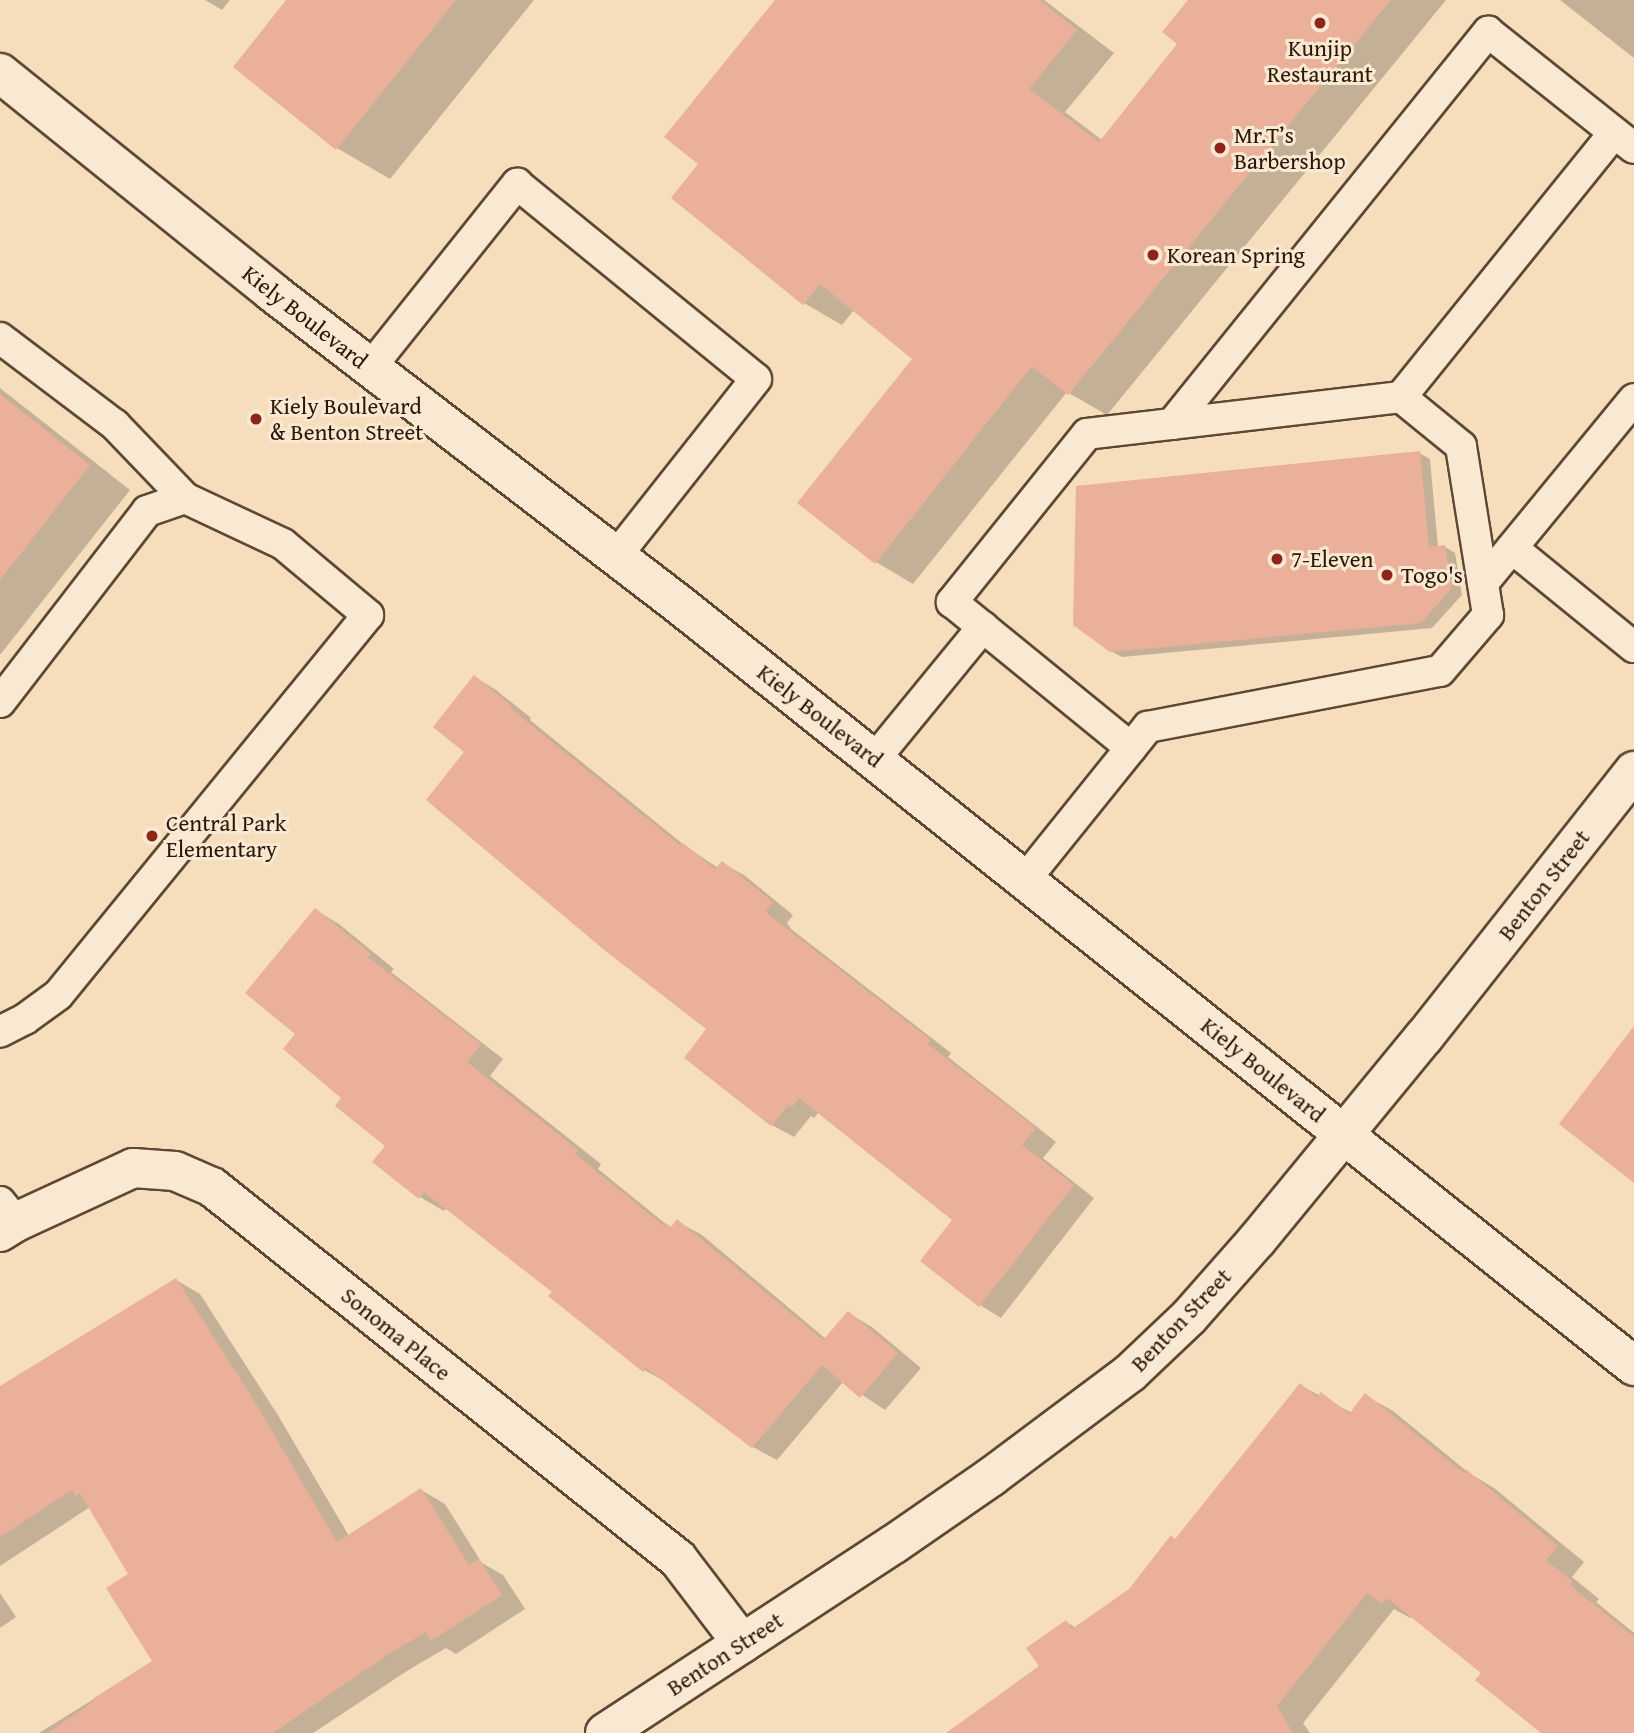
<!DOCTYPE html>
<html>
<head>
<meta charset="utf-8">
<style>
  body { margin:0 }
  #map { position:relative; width:1634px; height:1733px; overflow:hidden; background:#f6ddbc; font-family:"Gentium Book Plus",serif }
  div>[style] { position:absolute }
  .shadow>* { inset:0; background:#0003 }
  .building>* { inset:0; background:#eab09a }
  .roads { filter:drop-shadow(2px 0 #5e4834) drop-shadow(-2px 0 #5e4834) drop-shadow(0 2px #5e4834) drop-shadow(0 -2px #5e4834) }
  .service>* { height:30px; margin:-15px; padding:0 15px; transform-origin:15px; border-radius:15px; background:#f9e9d3 }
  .minor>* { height:38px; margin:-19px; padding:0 19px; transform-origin:19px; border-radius:19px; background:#f9e9d3 }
  .secondary>* { height:38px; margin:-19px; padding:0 19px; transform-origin:19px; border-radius:19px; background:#f9e9d3 }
  .dots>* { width:19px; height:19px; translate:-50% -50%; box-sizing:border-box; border:4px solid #f9e9d3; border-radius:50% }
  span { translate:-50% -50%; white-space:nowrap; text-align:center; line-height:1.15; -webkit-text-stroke:6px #f9e9d3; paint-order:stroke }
  .poi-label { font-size:23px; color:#2b1707 }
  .left { translate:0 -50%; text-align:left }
  .street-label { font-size:23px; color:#2b1707 }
</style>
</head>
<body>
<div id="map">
  <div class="shadow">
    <i style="clip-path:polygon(205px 0,230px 0,222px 10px)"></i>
    <i style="clip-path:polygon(288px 0,534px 0,390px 179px,337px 148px)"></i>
    <i style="clip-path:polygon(777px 0,1044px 0,1114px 53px,1065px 112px,1102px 140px,1179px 43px,1190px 0,1446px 0,1107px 415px,1067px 392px,913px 584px,876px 562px,914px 358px,854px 310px,842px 325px,804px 303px,701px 164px)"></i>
    <i style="clip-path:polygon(1560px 0,1634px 0,1634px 58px)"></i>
    <i style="clip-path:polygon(0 388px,130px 490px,0 655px)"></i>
    <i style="clip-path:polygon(1419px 453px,1430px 459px,1438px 547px,1445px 547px,1455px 553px,1462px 595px,1432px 628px,1122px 657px,1111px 651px)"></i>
    <i style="clip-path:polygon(475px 677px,496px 690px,531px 718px,530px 720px,684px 845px,718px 868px,722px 863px,744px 875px,793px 915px,787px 923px,791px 929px,951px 1053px,948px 1057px,1056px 1142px,1043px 1158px,1094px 1198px,1001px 1318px,980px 1305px,954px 1220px,819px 1112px,814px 1118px,811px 1116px,794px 1137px,772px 1125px,708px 1029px,467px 752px)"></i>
    <i style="clip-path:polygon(315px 910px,339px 924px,394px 969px,391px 972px,503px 1059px,490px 1076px,601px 1164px,598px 1169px,672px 1229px,678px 1222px,702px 1235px,826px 1339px,848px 1313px,872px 1327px,921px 1368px,885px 1410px,843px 1382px,777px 1460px,753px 1447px,668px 1383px,644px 1370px,554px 1292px,447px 1207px,444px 1211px,420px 1197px,388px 1146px,343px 1098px,298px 1034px)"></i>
    <i style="clip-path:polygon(176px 1280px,200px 1294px,279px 1417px,349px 1536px,421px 1490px,445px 1504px,482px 1563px,503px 1575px,525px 1609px,456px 1654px,446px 1648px,410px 1669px,313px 1733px,39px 1733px,155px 1661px,131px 1574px,90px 1507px,0 1566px,0 1391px)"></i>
    <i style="clip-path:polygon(1300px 1385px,1352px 1413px,1366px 1396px,1393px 1411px,1469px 1473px,1494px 1488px,1584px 1562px,1572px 1577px,1599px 1599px,1596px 1602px,1634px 1633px,1634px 1733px,1544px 1733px,1483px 1673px,1412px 1616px,1410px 1618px,1394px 1609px,1303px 1723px,1310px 1733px,949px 1733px,1041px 1667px,1066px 1622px,1076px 1628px,1131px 1590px,1176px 1540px)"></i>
    <i style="clip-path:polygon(0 1593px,16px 1617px,0 1628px)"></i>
  </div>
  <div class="building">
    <i style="clip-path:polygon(286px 0,456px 0,336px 150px,233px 67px)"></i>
    <i style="clip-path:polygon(775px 0,1040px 0,1077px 30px,1029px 89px,1099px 142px,1177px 44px,1162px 32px,1188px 0,1391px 0,1068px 395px,1032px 366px,875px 564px,797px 503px,912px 359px,820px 284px,803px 305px,671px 198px,698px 164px,664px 137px)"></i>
    <i style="clip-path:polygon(0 394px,90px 465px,0 580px)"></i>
    <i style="clip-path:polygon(1420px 451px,1429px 547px,1445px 545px,1452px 588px,1421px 623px,1110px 652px,1073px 625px,1076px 486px)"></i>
    <i style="clip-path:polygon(474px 675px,511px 705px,509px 707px,681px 846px,683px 843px,715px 869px,722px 861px,773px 902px,766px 910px,769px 915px,931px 1040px,928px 1044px,1036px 1128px,1022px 1145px,1074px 1185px,979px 1307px,920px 1261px,952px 1220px,799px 1098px,792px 1107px,789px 1104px,771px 1126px,684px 1058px,706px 1029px,603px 949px,426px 800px,464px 752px,433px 727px)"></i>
    <i style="clip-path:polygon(315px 908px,371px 954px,368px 957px,481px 1044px,467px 1062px,578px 1150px,575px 1154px,664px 1226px,666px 1223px,671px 1227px,677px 1219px,823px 1340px,848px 1311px,898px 1353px,860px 1398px,822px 1365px,752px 1448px,646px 1368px,643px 1372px,548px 1296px,552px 1292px,424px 1192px,419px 1199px,372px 1162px,385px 1146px,335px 1106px,341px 1098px,283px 1049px,295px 1034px,245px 993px)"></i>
    <i style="clip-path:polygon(1634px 1026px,1634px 1183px,1559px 1124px)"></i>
    <i style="clip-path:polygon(176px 1278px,255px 1402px,337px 1542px,421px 1488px,469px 1565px,479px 1559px,502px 1595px,431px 1641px,426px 1632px,386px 1656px,273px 1733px,48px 1733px,95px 1700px,94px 1698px,152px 1661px,106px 1588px,128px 1574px,80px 1493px,76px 1496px,72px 1490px,0 1537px,0 1386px)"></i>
    <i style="clip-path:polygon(1300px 1383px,1317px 1397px,1321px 1392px,1349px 1414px,1365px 1393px,1464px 1473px,1467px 1470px,1558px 1546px,1546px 1560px,1573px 1582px,1570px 1585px,1634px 1637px,1634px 1733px,1541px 1733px,1475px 1680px,1481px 1673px,1387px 1598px,1382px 1604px,1367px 1593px,1277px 1706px,1293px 1733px,946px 1733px,1039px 1666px,1026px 1648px,1066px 1620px,1072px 1629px,1129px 1589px,1171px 1535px,1175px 1539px)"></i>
  </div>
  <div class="roads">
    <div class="service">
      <i style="left:0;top:338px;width:144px;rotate:37.1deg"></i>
      <i style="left:115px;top:425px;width:101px;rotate:46.2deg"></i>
      <i style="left:370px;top:368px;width:236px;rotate:-51.4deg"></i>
      <i style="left:517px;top:184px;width:308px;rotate:39.2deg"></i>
      <i style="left:756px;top:379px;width:226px;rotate:128.3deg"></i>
      <i style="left:1401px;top:397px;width:339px;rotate:-51.1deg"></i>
      <i style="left:1172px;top:424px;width:504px;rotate:-51.13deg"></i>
      <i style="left:1488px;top:32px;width:186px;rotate:38.5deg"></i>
      <i style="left:1512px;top:548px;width:157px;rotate:39.1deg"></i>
      <i style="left:1483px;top:583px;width:238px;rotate:-50.6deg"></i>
      <i style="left:0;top:702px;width:241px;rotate:-52.4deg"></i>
      <i style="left:147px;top:511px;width:40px;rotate:-18.9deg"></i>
      <i style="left:185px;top:498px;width:108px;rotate:25.1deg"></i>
      <i style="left:283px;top:544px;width:111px;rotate:39.9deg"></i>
      <i style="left:368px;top:615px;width:490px;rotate:129.2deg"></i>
      <i style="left:58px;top:995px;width:41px;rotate:144deg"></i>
      <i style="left:25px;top:1019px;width:28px;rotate:153deg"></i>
      <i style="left:874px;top:760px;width:172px;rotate:-50.7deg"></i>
      <i style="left:1024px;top:881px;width:198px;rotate:-51.2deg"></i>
      <i style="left:1148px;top:727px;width:297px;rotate:-10.9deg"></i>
      <i style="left:1440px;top:671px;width:74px;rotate:-49.4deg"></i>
      <i style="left:1488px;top:615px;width:171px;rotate:-99.1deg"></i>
      <i style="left:1461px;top:446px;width:77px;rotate:-140.8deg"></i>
      <i style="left:1401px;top:397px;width:316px;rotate:173.3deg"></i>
      <i style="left:1087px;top:434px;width:216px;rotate:128.8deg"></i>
      <i style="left:952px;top:602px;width:231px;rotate:39.2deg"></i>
      <i style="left:0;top:1202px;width:26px;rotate:51deg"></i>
    </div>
    <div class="minor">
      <i style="left:0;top:1232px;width:19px;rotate:-32deg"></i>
      <i style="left:16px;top:1222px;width:129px;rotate:-24.8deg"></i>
      <i style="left:133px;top:1168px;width:42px;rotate:4.1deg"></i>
      <i style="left:175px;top:1171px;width:40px;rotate:23.4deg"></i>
      <i style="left:212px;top:1187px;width:596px;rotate:38.6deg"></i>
      <i style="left:678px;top:1559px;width:106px;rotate:52.7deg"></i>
    </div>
    <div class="secondary">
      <i style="left:0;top:73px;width:349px;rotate:38.8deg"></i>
      <i style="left:272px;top:292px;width:516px;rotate:37.51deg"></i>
      <i style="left:681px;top:606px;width:1219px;rotate:38.57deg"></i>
      <i style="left:605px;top:1733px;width:345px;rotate:-33.2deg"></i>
      <i style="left:894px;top:1544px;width:118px;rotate:-34.6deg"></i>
      <i style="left:991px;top:1477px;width:174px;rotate:-36.8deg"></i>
      <i style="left:1130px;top:1373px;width:81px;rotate:-43.5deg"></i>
      <i style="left:1189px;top:1317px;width:103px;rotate:-48.6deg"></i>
      <i style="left:1257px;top:1240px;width:263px;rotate:-50.6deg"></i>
      <i style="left:1424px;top:1037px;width:339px;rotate:-51.7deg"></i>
    </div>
  </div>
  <div class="dots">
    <i style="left:1320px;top:23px;background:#8f2418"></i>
    <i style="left:1220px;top:148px;background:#8f2418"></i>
    <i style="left:1153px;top:255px;background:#8f2418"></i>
    <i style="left:256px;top:419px;background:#8f2418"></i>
    <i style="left:1277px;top:559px;background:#8f2418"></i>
    <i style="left:1387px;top:575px;background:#8f2418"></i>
    <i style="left:152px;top:836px;background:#8f2418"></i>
  </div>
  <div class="poi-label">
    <span style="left:1320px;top:61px">Kunjip<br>Restaurant</span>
    <span class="left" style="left:1234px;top:148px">Mr.T’s<br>Barbershop</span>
    <span class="left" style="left:1167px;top:255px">Korean Spring</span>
    <span class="left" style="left:270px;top:419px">Kiely Boulevard<br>&amp; Benton Street</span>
    <span class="left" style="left:1291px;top:559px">7-Eleven</span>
    <span class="left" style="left:1401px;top:575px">Togo's</span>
    <span class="left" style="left:166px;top:836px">Central Park<br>Elementary</span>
  </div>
  <div class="street-label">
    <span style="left:305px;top:317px;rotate:38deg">Kiely Boulevard</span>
    <span style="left:820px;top:716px;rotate:38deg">Kiely Boulevard</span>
    <span style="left:1544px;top:885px;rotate:-52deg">Benton Street</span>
    <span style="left:1263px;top:1070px;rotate:39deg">Kiely Boulevard</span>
    <span style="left:1181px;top:1320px;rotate:-46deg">Benton Street</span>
    <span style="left:396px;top:1334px;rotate:39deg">Sonoma Place</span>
    <span style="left:725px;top:1654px;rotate:-33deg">Benton Street</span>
  </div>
</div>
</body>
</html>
